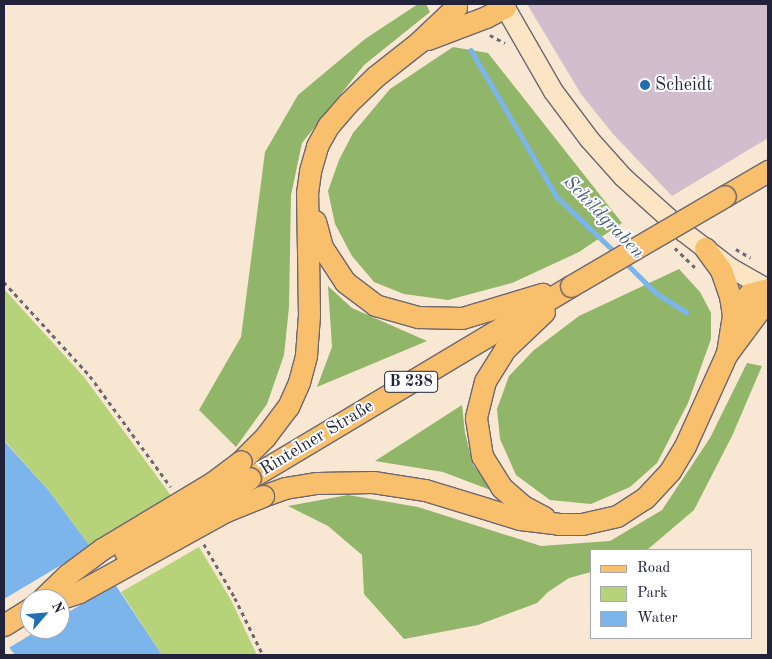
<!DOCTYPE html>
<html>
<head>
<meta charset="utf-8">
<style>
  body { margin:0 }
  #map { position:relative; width:772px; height:659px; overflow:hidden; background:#f8e7d3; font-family:"Old Standard TT",serif }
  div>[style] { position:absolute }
  .industrial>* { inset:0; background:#d1bdcb }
  .green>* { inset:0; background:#b7d379 }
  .forest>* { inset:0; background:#91b569 }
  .water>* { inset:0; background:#7bb5ec }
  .pier>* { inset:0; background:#f8e7d3 }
  .stream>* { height:4.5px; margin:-2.25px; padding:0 2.25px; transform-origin:2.25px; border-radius:2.25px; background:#7bb5ec }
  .path>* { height:2.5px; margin-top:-1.25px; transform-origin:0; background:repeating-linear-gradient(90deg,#6d6770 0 4px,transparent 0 8px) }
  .roads { filter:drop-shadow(1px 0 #6d6770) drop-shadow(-1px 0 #6d6770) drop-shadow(0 1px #6d6770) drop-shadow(0 -1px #6d6770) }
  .secondary>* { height:19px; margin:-9.5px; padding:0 9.5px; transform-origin:9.5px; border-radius:9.5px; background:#fce5c4 }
  .primary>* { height:21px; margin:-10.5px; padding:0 10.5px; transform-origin:10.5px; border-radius:10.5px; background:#f8bf6c }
  .bridges { filter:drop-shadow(1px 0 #6d6770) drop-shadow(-1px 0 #6d6770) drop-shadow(0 1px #6d6770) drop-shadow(0 -1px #6d6770) }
  .primary-bridge>* { height:21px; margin:-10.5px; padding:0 10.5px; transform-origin:10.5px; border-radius:10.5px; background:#f8bf6c }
  .dots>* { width:14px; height:14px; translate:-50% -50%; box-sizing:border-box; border:2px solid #fff; border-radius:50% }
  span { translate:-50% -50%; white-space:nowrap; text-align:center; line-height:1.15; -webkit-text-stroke:4px #fff; paint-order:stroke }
  .shield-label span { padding:1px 4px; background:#fff; border:1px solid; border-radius:4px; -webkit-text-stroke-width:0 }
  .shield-label { font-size:16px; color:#22223b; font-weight:700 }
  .poi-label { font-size:18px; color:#22223b }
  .left { translate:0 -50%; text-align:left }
  .street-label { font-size:18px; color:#22223b }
  .water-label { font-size:19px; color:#465d82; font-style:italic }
  .frame { position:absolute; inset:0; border:5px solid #22223b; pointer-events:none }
  .legend { position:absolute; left:590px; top:549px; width:162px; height:90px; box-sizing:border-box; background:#fff; border:1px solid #a7a7b1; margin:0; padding:6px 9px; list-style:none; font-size:15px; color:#22223b }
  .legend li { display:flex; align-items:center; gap:10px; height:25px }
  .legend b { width:25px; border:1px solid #a7a7b1 }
  .north { position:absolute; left:20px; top:589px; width:50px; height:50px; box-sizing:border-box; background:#fff; border:1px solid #a7a7b1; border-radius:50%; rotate:63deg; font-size:14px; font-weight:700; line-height:20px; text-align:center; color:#22223b }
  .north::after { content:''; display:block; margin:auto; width:18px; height:22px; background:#1f6fb2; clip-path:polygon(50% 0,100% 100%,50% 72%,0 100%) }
</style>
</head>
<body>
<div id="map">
  <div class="industrial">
    <i style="clip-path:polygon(527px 4px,768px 4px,768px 138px,672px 196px,613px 134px,581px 94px)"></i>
  </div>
  <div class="green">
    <i style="clip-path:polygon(4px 289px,84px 377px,172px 497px,89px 545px,49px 491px,4px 440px)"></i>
    <i style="clip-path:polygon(199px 547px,231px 600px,257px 655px,162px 655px,121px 592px)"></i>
  </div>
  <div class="forest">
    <i style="clip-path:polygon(418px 4px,426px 4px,430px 12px,364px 65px,302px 143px,291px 195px,289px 307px,284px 355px,267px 404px,236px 447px,199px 410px,241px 337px,265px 152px,298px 95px,365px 39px)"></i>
    <i style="clip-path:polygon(453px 47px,488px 53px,622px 223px,579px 252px,512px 283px,448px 300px,404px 294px,374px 282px,352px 256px,335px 224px,328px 191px,339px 160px,353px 133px,390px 89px)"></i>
    <i style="clip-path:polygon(679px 269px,700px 292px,711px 313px,711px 339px,688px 403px,657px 463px,630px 487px,591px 504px,550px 500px,516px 475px,500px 439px,497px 409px,509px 376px,534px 350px,579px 316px)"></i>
    <i style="clip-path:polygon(328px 286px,352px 308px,427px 341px,317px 387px,332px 347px)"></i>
    <i style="clip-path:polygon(747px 363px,762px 366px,732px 436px,694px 510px,647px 550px,591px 550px,591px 572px,569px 578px,548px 592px,537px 603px,478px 625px,404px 639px,364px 594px,362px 555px,328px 526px,288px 506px,348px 495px,418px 507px,541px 546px,610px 541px,662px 510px,710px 438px)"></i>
    <i style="clip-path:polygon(462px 405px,465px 433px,473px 465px,493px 491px,443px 472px,375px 461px)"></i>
  </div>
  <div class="water">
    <i style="clip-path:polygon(evenodd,4px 441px,49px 491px,89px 545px,162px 655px,15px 655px,4px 641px,4px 441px,30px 599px,60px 599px,60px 629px,30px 629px,30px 599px)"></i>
  </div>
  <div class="pier">
    <i style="clip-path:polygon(93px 546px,118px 583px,60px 617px,60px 599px,30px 599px,30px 629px,40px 629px,7px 649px,4px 645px,4px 599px)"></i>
  </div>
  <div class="stream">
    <i style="left:471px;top:50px;width:170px;rotate:59.7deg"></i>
    <i style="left:557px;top:197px;width:83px;rotate:43.5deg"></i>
    <i style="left:624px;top:261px;width:45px;rotate:45deg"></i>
    <i style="left:656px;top:293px;width:36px;rotate:32deg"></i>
  </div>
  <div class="path">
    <i style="left:490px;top:35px;width:17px;rotate:28deg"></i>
    <i style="left:675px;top:248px;width:28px;rotate:44deg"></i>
    <i style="left:736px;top:249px;width:17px;rotate:31deg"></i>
    <i style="left:4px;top:282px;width:127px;rotate:47.5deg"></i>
    <i style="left:90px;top:376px;width:137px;rotate:53.9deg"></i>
    <i style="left:204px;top:544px;width:62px;rotate:60.1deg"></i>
    <i style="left:235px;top:598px;width:64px;rotate:63.8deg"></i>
  </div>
  <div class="roads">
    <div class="secondary">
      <i style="left:503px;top:4px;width:100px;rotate:60.1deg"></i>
      <i style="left:553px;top:91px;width:60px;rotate:53.1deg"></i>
      <i style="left:589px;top:139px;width:51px;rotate:48.2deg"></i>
      <i style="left:623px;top:177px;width:82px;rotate:42deg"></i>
      <i style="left:684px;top:232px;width:59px;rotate:37.5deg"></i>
      <i style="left:731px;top:268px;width:43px;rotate:29.6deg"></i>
    </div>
    <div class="primary">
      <i style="left:428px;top:39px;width:62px;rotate:-20.8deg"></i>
      <i style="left:486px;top:17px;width:21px;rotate:-28deg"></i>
      <i style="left:505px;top:7px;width:6px;rotate:-149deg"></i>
      <i style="left:725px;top:196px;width:50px;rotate:-30.2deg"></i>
      <i style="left:315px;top:221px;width:27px;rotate:75deg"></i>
      <i style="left:322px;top:247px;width:42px;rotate:56.7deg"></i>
      <i style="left:345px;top:282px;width:38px;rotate:37deg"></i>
      <i style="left:375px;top:305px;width:45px;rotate:15.6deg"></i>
      <i style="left:418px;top:317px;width:44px;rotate:1.3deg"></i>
      <i style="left:462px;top:318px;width:84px;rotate:-16.7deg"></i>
      <i style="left:705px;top:248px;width:27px;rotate:54deg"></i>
      <i style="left:721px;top:270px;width:28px;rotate:71deg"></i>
      <i style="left:730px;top:296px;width:19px;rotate:81deg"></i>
      <i style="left:733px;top:315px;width:37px;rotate:99deg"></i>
      <i style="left:544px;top:312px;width:54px;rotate:136.5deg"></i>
      <i style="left:505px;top:349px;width:38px;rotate:122deg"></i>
      <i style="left:485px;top:381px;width:38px;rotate:104deg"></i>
      <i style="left:476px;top:418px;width:38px;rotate:81deg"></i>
      <i style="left:482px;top:456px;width:36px;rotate:58deg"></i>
      <i style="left:501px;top:487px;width:29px;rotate:41deg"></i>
      <i style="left:523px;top:506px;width:24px;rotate:28deg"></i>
      <i style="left:733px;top:315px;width:26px;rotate:-53deg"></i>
      <i style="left:749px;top:294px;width:20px;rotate:-15deg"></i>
      <i style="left:241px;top:461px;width:34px;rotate:-45deg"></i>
      <i style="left:265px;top:437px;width:38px;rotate:-53deg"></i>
      <i style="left:288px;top:407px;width:27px;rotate:-66deg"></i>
      <i style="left:299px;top:382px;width:28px;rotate:-75deg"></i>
      <i style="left:306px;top:355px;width:40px;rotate:-85.7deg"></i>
      <i style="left:309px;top:315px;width:122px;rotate:-90.9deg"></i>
      <i style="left:307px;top:193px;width:22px;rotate:-82deg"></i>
      <i style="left:310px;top:171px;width:26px;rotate:-74deg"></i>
      <i style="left:317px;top:146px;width:23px;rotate:-61deg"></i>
      <i style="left:328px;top:126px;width:30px;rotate:-49deg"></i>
      <i style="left:348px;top:103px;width:39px;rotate:-44deg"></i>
      <i style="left:376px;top:76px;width:55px;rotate:-38.3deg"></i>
      <i style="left:419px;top:42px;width:51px;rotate:-43.4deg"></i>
      <i style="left:456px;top:7px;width:3px;rotate:-90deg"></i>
      <i style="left:250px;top:478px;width:374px;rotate:-30.9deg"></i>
      <i style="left:263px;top:496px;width:23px;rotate:-20deg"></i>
      <i style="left:285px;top:488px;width:32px;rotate:-9deg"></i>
      <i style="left:317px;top:483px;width:56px;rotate:-1deg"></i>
      <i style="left:373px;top:482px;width:53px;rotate:8.7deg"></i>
      <i style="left:425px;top:490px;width:99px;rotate:17deg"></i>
      <i style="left:520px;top:519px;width:38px;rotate:7deg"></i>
      <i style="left:558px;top:524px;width:24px"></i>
      <i style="left:582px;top:524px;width:36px;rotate:-13deg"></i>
      <i style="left:617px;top:516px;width:33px;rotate:-33deg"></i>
      <i style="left:645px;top:498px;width:37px;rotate:-47deg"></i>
      <i style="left:670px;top:471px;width:29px;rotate:-59deg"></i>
      <i style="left:685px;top:446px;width:100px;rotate:-65.7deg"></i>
      <i style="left:726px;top:355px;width:62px;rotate:-53.5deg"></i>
      <i style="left:763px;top:305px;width:15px;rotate:-70deg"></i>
      <i style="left:4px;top:625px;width:31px;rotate:-32deg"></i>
    </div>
  </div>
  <div class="bridges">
    <div class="primary-bridge">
      <i style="left:571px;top:286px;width:178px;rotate:-30.3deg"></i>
      <i style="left:125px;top:552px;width:145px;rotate:-30.6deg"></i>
      <i style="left:42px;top:599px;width:35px;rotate:-44deg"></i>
      <i style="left:67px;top:575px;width:44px;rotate:-36.6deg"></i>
      <i style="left:102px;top:549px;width:128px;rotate:-31deg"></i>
      <i style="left:212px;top:483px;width:36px;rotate:-37deg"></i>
      <i style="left:58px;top:599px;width:22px;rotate:-18deg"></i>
      <i style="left:79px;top:592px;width:168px;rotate:-28.9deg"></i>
      <i style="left:226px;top:511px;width:40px;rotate:-22deg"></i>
    </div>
  </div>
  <div class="dots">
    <i style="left:645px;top:85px;background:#1f6fb2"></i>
  </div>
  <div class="shield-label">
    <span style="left:411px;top:382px">B 238</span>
  </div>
  <div class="poi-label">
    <span class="left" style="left:655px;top:85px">Scheidt</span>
  </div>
  <div class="street-label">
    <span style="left:317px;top:438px;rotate:-31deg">Rintelner Straße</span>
  </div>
  <div class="water-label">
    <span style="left:603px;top:218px;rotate:46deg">Schildgraben</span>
  </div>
  <div class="frame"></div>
  <ul class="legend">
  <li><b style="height:6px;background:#f8bf6c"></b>Road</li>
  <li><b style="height:14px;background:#b7d379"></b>Park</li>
  <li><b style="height:14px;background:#7bb5ec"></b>Water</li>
  </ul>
  <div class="north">N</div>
</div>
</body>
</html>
